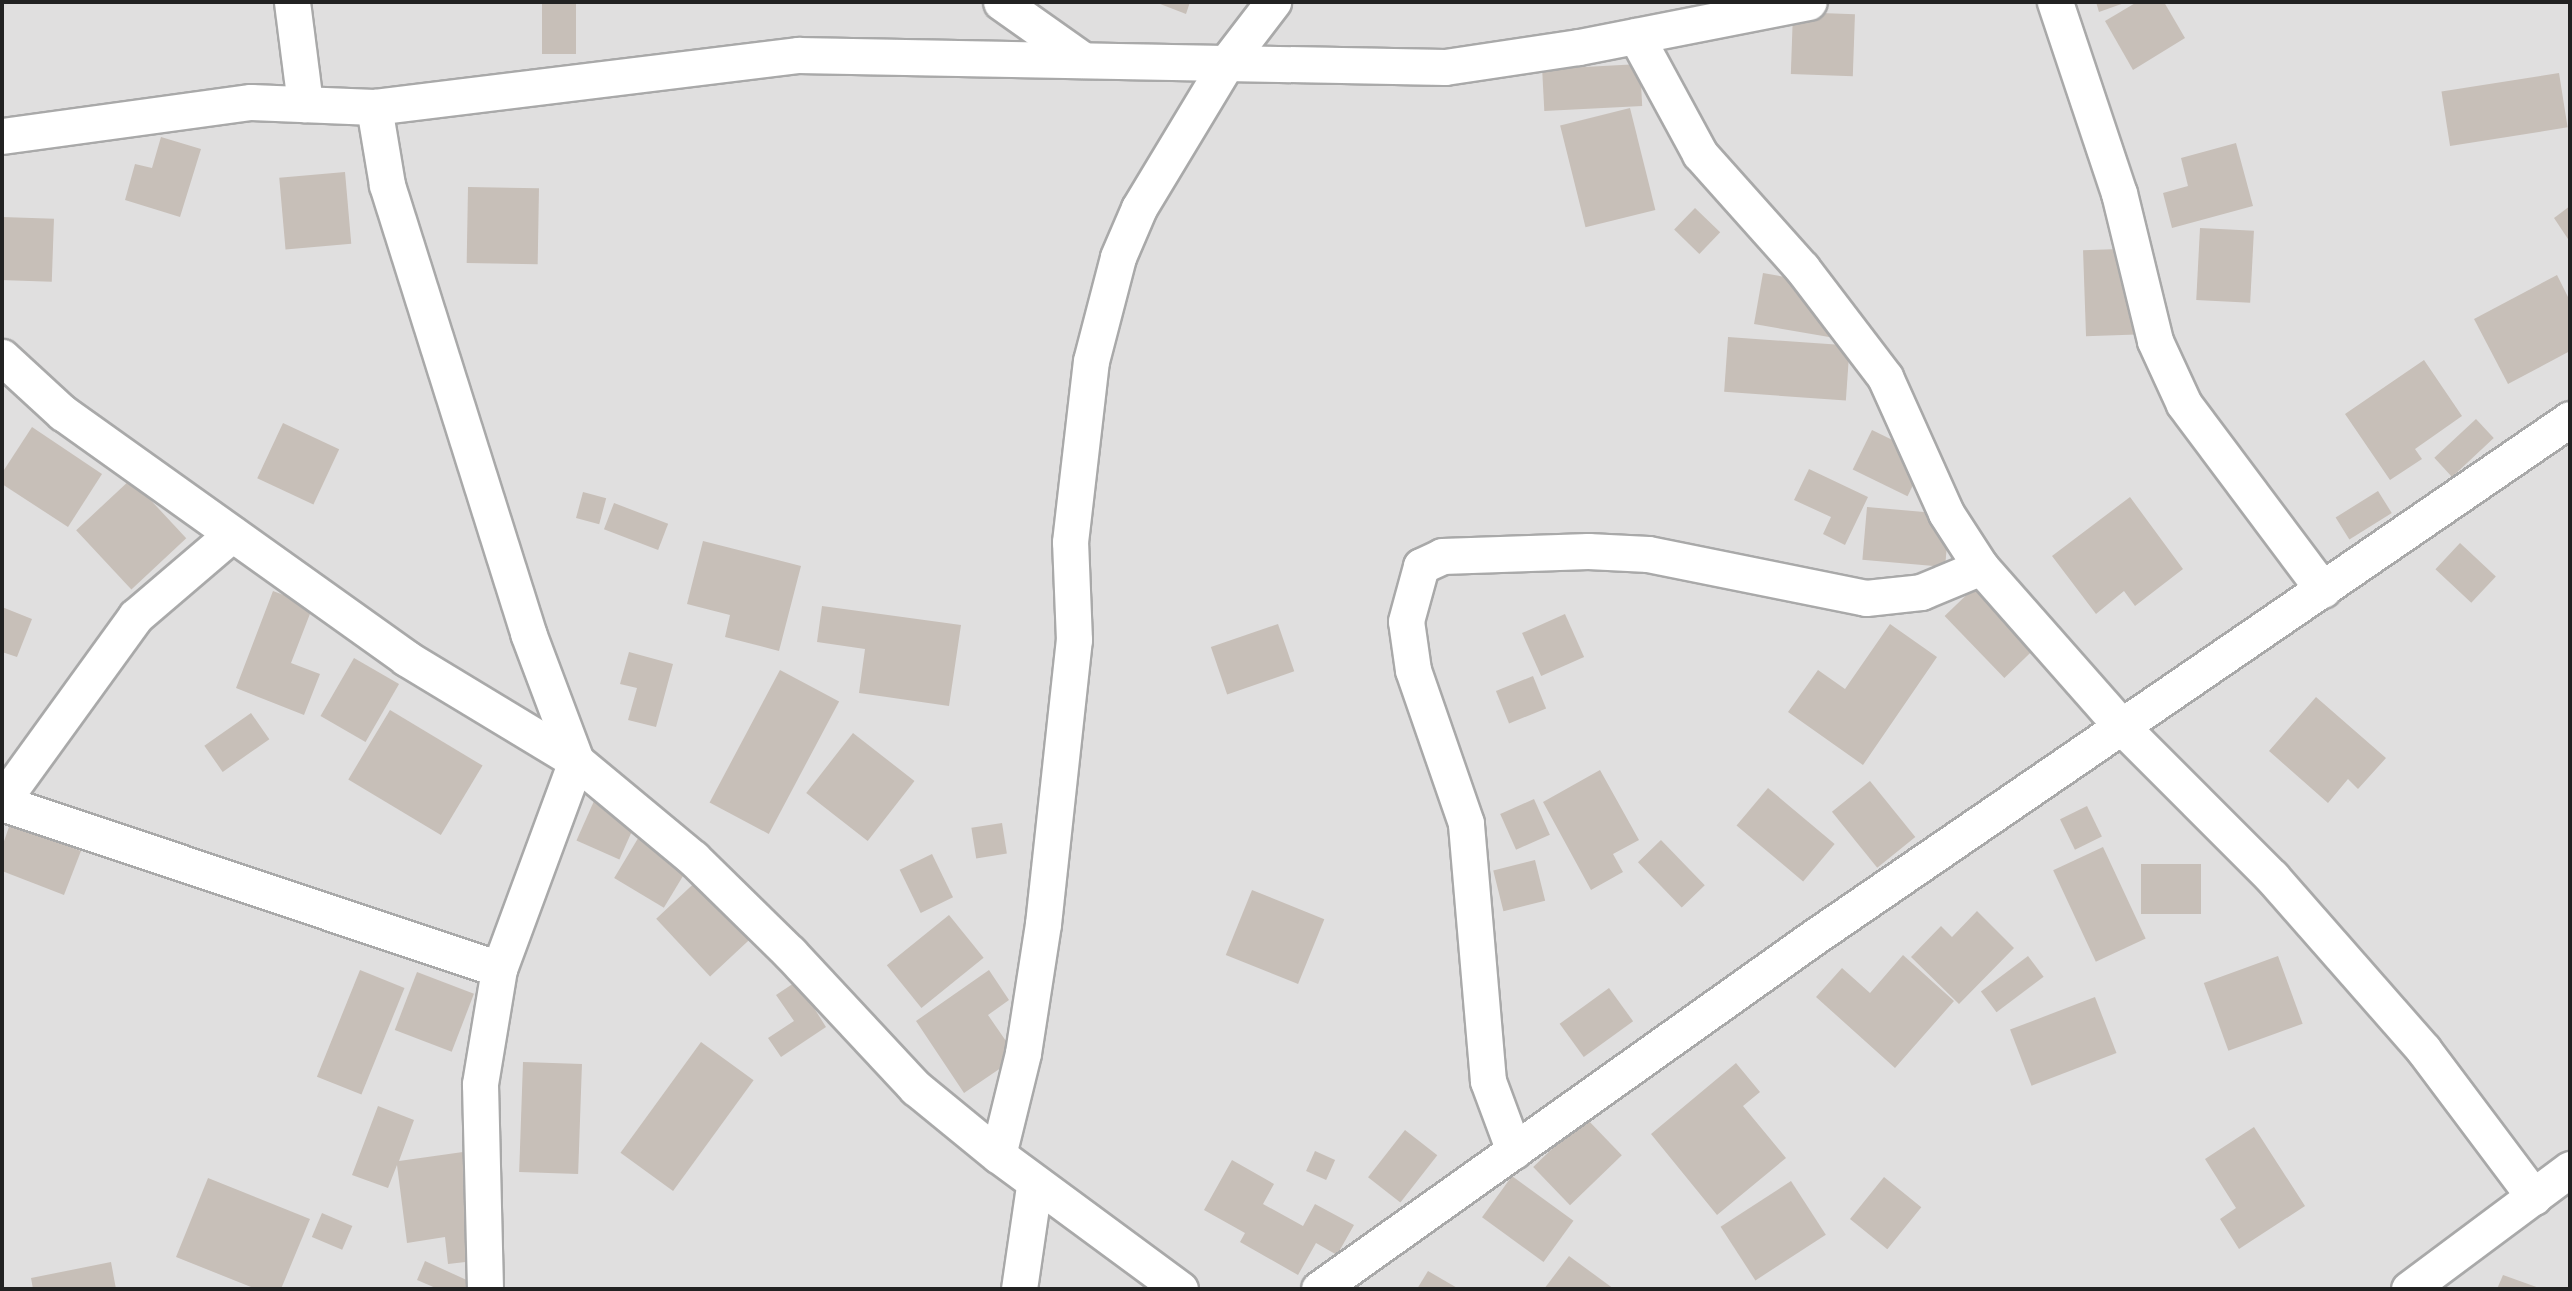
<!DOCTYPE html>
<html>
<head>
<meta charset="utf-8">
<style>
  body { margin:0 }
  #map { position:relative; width:2572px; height:1291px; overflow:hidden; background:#f2efe9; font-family:"Archivo Narrow",sans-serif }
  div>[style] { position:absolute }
  .residential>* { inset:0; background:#e0dfdf; transform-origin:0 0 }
  .building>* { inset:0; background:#c7bfb8; transform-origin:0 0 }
  .roads { filter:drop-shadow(2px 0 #a9a9a9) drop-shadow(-2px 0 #a9a9a9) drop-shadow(0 2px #a9a9a9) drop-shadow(0 -2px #a9a9a9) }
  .street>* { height:35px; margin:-17.5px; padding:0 17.5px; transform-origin:17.5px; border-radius:17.5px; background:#fff }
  span { translate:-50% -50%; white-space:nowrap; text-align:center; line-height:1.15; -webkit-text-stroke:5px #fff; paint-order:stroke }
  .frame { position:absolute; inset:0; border:4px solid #222; pointer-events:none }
</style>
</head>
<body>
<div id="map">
  <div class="residential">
    <i style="left:2px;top:2px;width:2568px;height:1287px"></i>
  </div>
  <div class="building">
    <i style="left:542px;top:2px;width:34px;height:52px"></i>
    <i style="clip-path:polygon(1155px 2px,1190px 2px,1186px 14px)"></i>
    <i style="clip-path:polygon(2096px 2px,2127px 2px,2099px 12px)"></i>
    <i style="clip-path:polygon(2137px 2px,2164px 2px,2185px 38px,2133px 70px,2105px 21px)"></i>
    <i style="left:1793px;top:12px;width:62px;height:62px;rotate:2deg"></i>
    <i style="left:1640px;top:64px;width:42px;height:98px;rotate:87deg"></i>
    <i style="left:2559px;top:73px;width:55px;height:119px;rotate:81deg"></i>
    <i style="left:1630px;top:108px;width:105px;height:72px;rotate:76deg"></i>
    <i style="clip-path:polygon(161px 137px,201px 149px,180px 217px,125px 200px,135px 164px,152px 168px)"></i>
    <i style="clip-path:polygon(2236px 143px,2253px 206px,2172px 228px,2163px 193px,2188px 186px,2181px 158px)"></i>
    <i style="left:345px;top:172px;width:72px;height:66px;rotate:85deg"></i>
    <i style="left:468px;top:187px;width:71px;height:76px;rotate:1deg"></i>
    <i style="clip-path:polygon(2570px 206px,2570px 242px,2554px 218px)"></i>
    <i style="left:1695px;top:208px;width:35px;height:30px;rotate:44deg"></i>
    <i style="left:2px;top:217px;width:52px;height:63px;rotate:2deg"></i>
    <i style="left:2200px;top:228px;width:54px;height:72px;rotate:3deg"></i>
    <i style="left:2148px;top:248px;width:86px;height:65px;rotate:88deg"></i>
    <i style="clip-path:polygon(1763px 273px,1812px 282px,1835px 304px,1829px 337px,1754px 324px)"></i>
    <i style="clip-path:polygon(2557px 275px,2570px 301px,2570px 351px,2508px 384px,2474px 319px)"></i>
    <i style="left:1728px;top:337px;width:122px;height:55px;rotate:4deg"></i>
    <i style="clip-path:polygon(2424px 360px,2462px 416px,2415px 449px,2422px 459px,2390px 480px,2345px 414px)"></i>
    <i style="left:2476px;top:419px;width:26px;height:57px;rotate:47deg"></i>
    <i style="left:283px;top:423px;width:62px;height:61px;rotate:25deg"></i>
    <i style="clip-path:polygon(32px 427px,102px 474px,68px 527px,2px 484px,2px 473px)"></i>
    <i style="left:1872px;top:430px;width:61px;height:44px;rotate:26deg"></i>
    <i style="clip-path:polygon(1809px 469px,1868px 497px,1845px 545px,1823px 534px,1831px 517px,1794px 500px)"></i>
    <i style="left:131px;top:479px;width:81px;height:75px;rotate:47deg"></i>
    <i style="left:2378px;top:491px;width:26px;height:50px;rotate:58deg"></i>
    <i style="left:583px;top:492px;width:24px;height:27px;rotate:15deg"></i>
    <i style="clip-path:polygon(2130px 497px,2183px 569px,2135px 606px,2124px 591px,2096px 614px,2052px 556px)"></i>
    <i style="left:614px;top:503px;width:58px;height:28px;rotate:21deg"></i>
    <i style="left:1867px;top:507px;width:83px;height:53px;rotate:5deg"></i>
    <i style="clip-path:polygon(703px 541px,801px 566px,779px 651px,725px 637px,730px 615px,687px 604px)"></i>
    <i style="left:2460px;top:543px;width:49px;height:36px;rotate:43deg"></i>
    <i style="left:1982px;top:580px;width:86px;height:52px;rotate:46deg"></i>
    <i style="clip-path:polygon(273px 591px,313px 606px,291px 663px,320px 674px,304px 715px,236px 688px)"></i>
    <i style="clip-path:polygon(822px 606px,961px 625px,949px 706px,859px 693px,865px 649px,817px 642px)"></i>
    <i style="clip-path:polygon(2px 607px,32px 619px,17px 657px,2px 652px)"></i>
    <i style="left:1565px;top:614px;width:47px;height:47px;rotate:66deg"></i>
    <i style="left:1278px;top:624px;width:50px;height:71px;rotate:71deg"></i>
    <i style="clip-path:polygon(1890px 624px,1937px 657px,1863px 765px,1788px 712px,1818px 670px,1845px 689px)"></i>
    <i style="clip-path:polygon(629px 652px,673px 664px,656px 727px,628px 720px,637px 688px,620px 684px)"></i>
    <i style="left:354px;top:658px;width:52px;height:67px;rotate:30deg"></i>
    <i style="left:780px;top:670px;width:67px;height:150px;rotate:28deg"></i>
    <i style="left:1533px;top:676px;width:35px;height:40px;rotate:68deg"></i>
    <i style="clip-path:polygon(2316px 697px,2386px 758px,2358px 789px,2348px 779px,2328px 803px,2269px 751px)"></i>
    <i style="left:390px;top:710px;width:108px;height:81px;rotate:31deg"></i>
    <i style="left:251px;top:713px;width:32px;height:57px;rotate:55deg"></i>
    <i style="left:853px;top:733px;width:78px;height:76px;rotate:38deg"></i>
    <i style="clip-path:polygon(1600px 770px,1639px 840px,1613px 854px,1623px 872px,1591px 890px,1543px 802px)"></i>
    <i style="left:1870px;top:781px;width:72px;height:49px;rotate:51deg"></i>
    <i style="left:1768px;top:788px;width:87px;height:49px;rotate:40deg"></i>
    <i style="left:598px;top:792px;width:47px;height:53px;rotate:24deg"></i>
    <i style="left:1534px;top:799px;width:39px;height:37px;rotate:66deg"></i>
    <i style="left:2087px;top:806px;width:34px;height:30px;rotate:64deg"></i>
    <i style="left:1002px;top:823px;width:31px;height:31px;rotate:81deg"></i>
    <i style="clip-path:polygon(10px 824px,81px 851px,64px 895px,2px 871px,2px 847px)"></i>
    <i style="left:643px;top:830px;width:58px;height:56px;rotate:31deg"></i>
    <i style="left:1661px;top:840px;width:63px;height:32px;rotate:46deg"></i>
    <i style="left:2103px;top:847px;width:101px;height:55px;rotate:65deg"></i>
    <i style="left:932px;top:854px;width:48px;height:36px;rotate:64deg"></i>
    <i style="left:1535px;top:860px;width:42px;height:43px;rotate:76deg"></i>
    <i style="left:2201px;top:864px;width:50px;height:60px;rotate:90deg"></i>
    <i style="left:703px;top:875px;width:79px;height:64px;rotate:47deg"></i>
    <i style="left:1252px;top:890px;width:78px;height:70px;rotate:22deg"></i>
    <i style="clip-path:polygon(1977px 911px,2014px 948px,1959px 1004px,1911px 957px,1941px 926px,1952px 937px)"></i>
    <i style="left:949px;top:915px;width:55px;height:80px;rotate:51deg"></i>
    <i style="clip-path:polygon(1903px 955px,1954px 1001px,1895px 1068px,1816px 997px,1842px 968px,1870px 993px)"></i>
    <i style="left:2028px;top:956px;width:26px;height:59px;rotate:53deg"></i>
    <i style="left:2278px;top:956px;width:72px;height:79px;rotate:70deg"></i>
    <i style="left:360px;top:970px;width:48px;height:115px;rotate:22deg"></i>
    <i style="clip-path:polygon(989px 970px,1009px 1000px,988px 1015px,1017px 1057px,964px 1093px,916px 1021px)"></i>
    <i style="left:417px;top:972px;width:61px;height:62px;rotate:21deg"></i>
    <i style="clip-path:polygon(797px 981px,826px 1027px,781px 1057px,768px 1038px,794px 1021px,776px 995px)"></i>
    <i style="left:1609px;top:988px;width:41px;height:61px;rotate:54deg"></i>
    <i style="left:2095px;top:997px;width:60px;height:91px;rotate:69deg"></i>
    <i style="left:701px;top:1042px;width:65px;height:137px;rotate:36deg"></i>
    <i style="left:523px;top:1062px;width:59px;height:110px;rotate:2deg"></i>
    <i style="clip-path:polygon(1736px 1063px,1760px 1092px,1743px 1106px,1786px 1158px,1717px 1215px,1651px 1134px)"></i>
    <i style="clip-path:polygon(378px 1106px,414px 1120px,399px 1161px,470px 1151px,483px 1260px,448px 1264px,445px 1237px,407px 1243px,397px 1165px,388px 1188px,352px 1175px)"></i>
    <i style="left:1585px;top:1117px;width:53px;height:72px;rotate:46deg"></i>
    <i style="clip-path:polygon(2254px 1127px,2305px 1206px,2239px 1249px,2220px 1219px,2236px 1208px,2205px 1159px)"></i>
    <i style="left:1405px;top:1130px;width:41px;height:60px;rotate:38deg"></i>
    <i style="left:1315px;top:1151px;width:22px;height:22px;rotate:24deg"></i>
    <i style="clip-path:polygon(1232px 1160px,1274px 1184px,1263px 1204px,1303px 1226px,1315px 1204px,1354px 1225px,1337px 1255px,1316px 1243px,1298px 1275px,1240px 1242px,1245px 1233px,1204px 1210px)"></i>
    <i style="left:1512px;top:1176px;width:76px;height:51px;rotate:36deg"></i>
    <i style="left:1884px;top:1177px;width:48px;height:54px;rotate:39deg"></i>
    <i style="clip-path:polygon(208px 1178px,310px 1219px,281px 1289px,256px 1289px,176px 1257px)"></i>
    <i style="left:1791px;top:1181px;width:64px;height:84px;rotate:57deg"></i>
    <i style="left:322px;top:1213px;width:33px;height:26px;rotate:23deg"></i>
    <i style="clip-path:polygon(1569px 1256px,1614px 1289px,1544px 1289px)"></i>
    <i style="clip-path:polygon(425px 1261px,471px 1282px,468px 1289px,438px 1289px,417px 1280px)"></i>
    <i style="clip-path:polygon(111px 1262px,116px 1289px,33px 1289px,31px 1278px)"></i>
    <i style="clip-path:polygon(1428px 1271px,1459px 1289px,1417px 1289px)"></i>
    <i style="clip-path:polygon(2503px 1275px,2542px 1289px,2497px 1289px)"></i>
  </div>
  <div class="roads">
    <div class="street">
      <i style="left:292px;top:2px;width:103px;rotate:82.7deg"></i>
      <i style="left:1001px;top:2px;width:100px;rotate:35.3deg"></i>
      <i style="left:2055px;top:2px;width:201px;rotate:71.5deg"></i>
      <i style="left:2119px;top:193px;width:152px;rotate:76.3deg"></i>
      <i style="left:2155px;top:341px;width:69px;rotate:65.3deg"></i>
      <i style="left:2184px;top:404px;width:232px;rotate:53.2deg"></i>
      <i style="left:1636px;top:36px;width:134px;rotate:61.5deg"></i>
      <i style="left:1700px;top:154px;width:153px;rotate:48.2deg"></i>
      <i style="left:1802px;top:268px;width:137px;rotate:52.7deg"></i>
      <i style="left:1885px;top:377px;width:149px;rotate:65.8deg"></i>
      <i style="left:1946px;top:513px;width:64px;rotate:57.1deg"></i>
      <i style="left:1981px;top:567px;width:215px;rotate:48.6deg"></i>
      <i style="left:2123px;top:728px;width:211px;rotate:45deg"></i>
      <i style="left:2272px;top:877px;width:229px;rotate:48.7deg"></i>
      <i style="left:2423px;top:1049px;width:185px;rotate:53.1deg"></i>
      <i style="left:374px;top:107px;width:79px;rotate:80.5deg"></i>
      <i style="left:387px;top:185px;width:470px;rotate:72.5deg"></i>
      <i style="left:528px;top:633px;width:137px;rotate:69.4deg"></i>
      <i style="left:576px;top:761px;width:222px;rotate:110.3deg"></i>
      <i style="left:499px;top:969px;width:117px;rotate:99.4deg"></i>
      <i style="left:480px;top:1084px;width:205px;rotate:88.6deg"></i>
      <i style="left:2px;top:136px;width:251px;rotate:-7.8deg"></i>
      <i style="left:251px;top:102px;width:123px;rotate:2.3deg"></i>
      <i style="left:374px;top:107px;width:427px;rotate:-7deg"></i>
      <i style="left:798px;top:55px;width:647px;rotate:1.06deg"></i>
      <i style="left:1445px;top:67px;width:135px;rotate:-8.5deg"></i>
      <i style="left:1579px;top:47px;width:234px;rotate:-11.1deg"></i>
      <i style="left:2px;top:357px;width:83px;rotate:42.6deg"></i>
      <i style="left:63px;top:413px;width:422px;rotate:35.5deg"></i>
      <i style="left:406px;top:658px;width:199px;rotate:31.2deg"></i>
      <i style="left:576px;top:761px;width:152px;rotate:39.7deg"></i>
      <i style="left:693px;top:858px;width:136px;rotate:44.4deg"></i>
      <i style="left:790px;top:953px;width:185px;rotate:47deg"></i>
      <i style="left:916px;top:1088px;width:106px;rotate:39.3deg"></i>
      <i style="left:2px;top:801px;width:228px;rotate:-54.1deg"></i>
      <i style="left:136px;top:616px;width:126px;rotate:-40.5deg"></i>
      <i style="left:2px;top:803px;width:524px;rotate:18.47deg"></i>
      <i style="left:1514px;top:1151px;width:75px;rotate:-110.4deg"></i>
      <i style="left:1488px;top:1081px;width:259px;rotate:-94.9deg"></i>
      <i style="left:1466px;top:823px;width:162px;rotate:-109.1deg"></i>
      <i style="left:1413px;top:670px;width:49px;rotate:-98.1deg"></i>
      <i style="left:1406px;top:621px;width:57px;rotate:-74.7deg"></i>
      <i style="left:1421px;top:566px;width:23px;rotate:-25deg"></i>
      <i style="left:1442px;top:556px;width:146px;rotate:-2deg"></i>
      <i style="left:1588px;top:551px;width:60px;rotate:2.9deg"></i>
      <i style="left:1648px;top:554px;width:222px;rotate:11.4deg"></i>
      <i style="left:1866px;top:598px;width:55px;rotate:-6.2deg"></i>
      <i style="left:1921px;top:592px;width:65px;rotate:-22.6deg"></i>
      <i style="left:1019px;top:1289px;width:104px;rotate:-81.7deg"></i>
      <i style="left:1180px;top:1289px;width:226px;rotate:-143.6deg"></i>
      <i style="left:998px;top:1155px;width:105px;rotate:-76.2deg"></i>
      <i style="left:1023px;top:1053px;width:131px;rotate:-81.2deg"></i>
      <i style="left:1043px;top:924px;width:286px;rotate:-83.8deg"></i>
      <i style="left:1074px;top:640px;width:98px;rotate:-92.3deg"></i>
      <i style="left:1070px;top:542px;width:182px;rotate:-83.4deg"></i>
      <i style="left:1091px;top:361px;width:107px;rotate:-75.4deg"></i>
      <i style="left:1118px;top:257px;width:53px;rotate:-66.8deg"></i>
      <i style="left:1139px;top:208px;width:170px;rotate:-58.9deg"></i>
      <i style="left:1227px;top:62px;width:76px;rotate:-52.5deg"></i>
      <i style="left:1319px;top:1289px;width:607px;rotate:-35.42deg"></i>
      <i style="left:1814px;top:937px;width:916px;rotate:-34.42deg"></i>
      <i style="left:2409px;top:1289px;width:201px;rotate:-36.7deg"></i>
    </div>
  </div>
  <div class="frame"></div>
</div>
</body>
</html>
